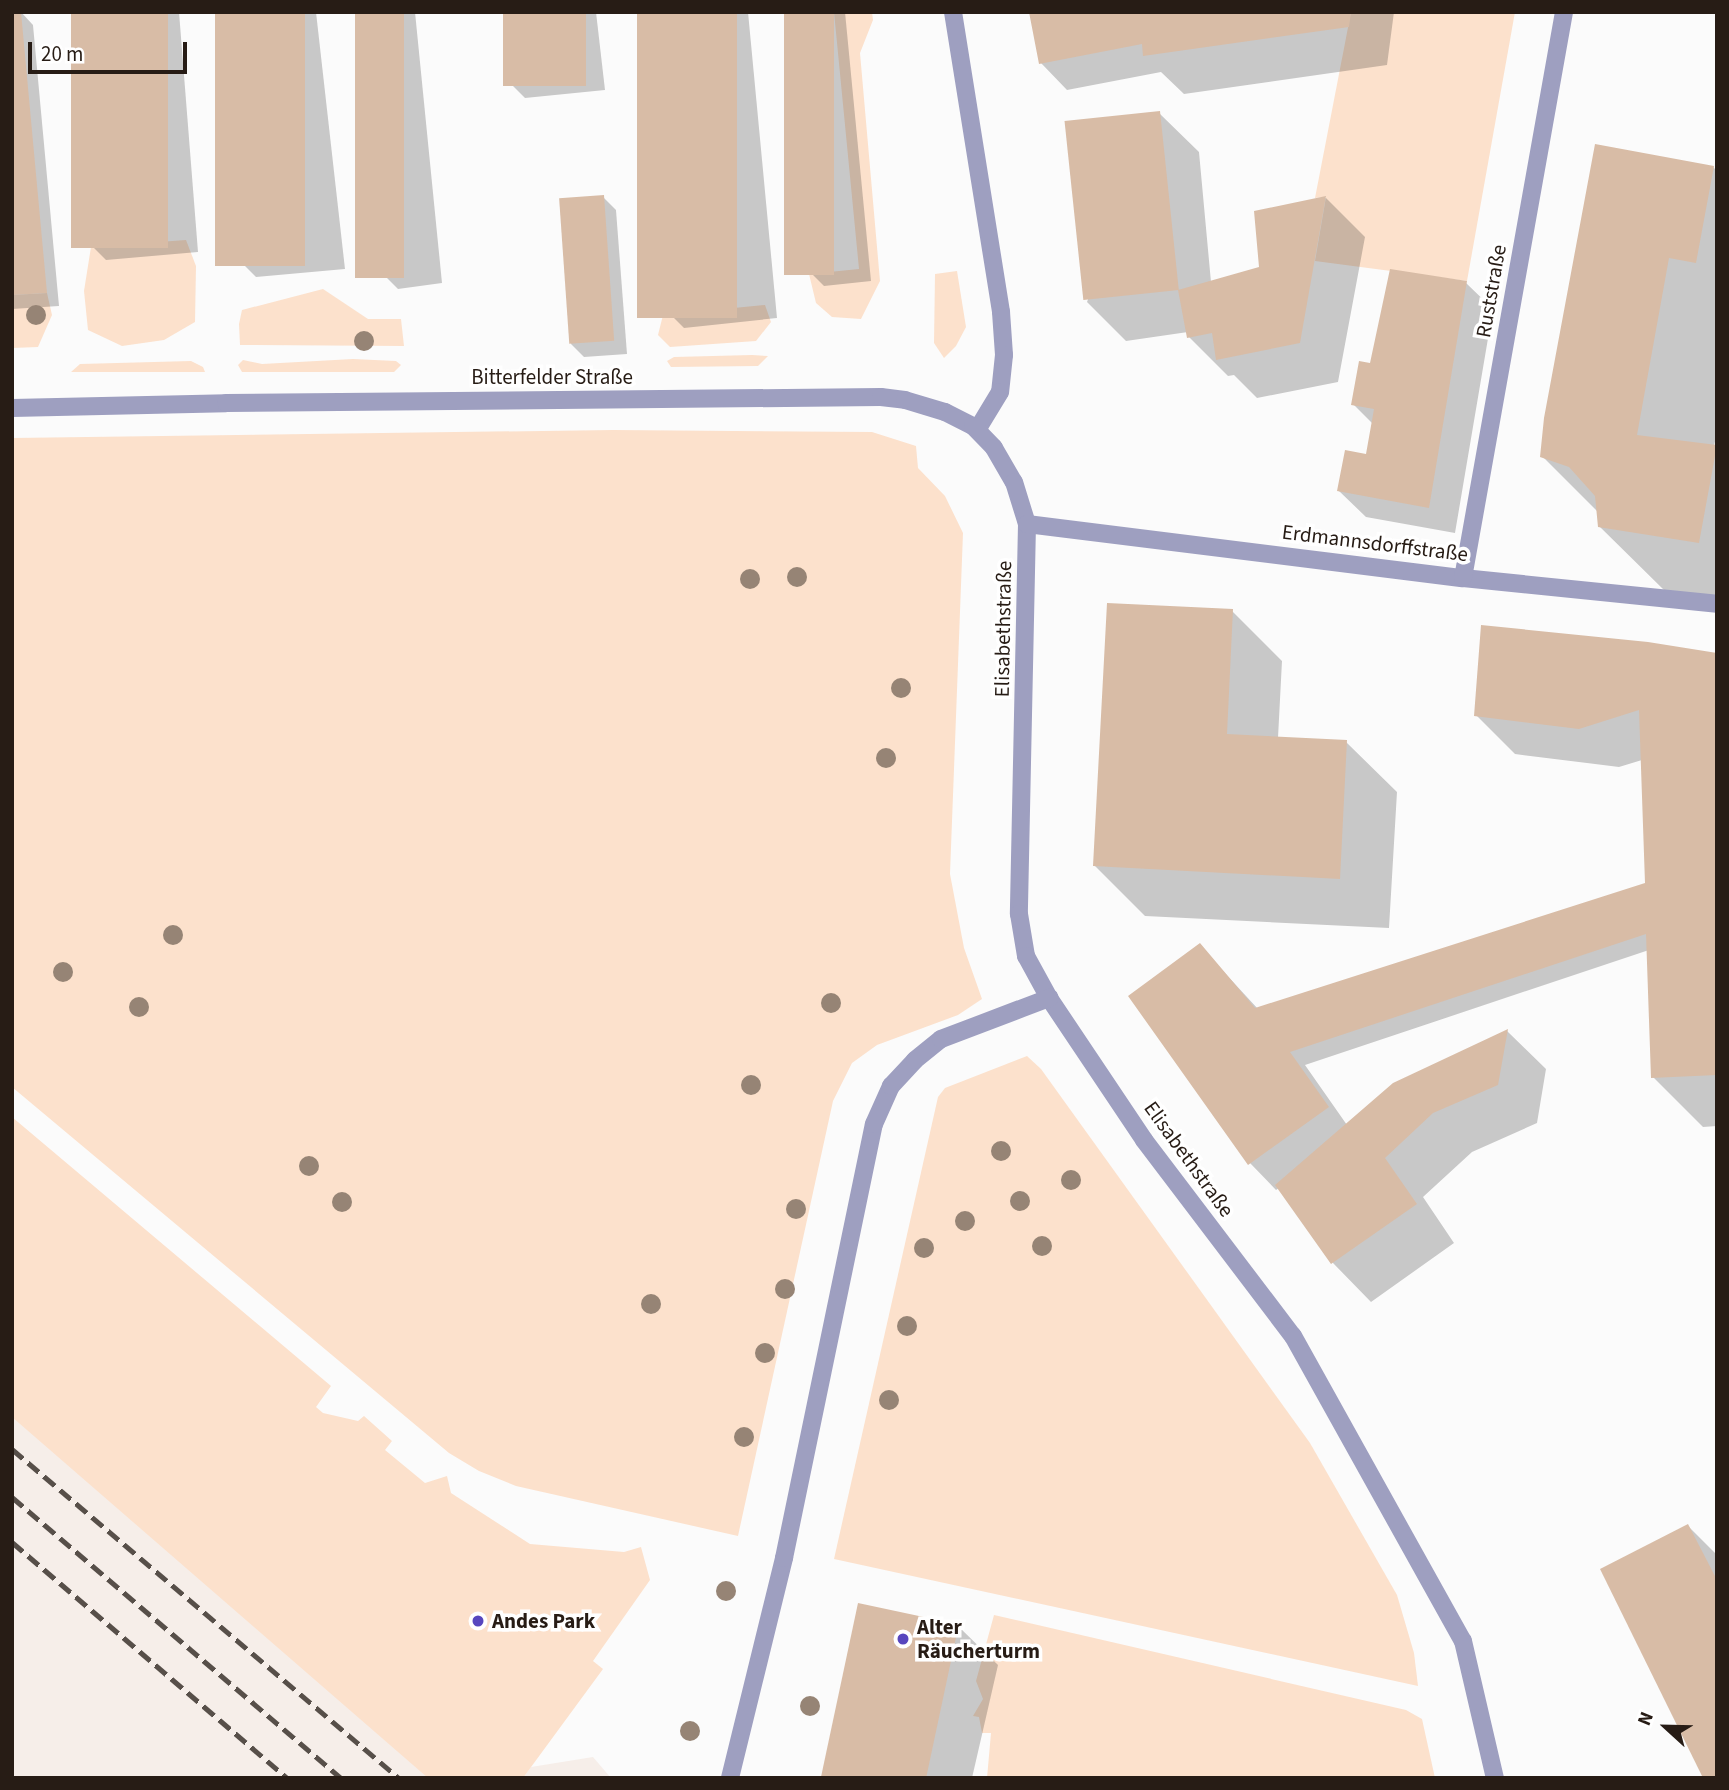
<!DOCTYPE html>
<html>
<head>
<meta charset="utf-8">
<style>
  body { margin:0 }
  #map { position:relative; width:1729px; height:1790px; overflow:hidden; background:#fbfbfb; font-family:"Source Sans 3",sans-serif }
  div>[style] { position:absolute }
  .built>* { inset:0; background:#f6eee9 }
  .green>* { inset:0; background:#fce1cc }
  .shadow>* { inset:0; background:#0003 }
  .building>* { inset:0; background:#d8bca6; transform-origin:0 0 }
  .minor>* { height:18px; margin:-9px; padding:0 9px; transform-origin:9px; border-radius:9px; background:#9e9fc0 }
  .rail>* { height:5px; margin-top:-2.5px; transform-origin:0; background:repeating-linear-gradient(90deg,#574f49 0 14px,transparent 0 21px) }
  .trees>* { width:20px; height:20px; margin:-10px; border-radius:50%; background:#968475 }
  .dots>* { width:19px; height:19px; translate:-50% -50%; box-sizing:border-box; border:4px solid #fff; border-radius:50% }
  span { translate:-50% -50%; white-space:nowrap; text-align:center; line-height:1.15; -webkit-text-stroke:7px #fff; paint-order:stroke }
  .street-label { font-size:21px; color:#271c15 }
  .poi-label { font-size:21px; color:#271c15; font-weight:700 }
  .left { translate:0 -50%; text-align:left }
  .frame { position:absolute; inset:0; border:14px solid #271c15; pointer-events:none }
  .north { position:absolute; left:1631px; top:1692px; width:70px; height:70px; -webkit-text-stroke:5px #fff; paint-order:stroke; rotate:292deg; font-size:19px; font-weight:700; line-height:28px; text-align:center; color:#271c15 }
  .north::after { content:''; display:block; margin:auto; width:24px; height:32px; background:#271c15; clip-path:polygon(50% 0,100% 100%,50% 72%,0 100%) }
  .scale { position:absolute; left:28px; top:42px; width:159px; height:32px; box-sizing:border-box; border:4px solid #271c15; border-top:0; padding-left:9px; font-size:21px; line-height:24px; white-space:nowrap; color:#271c15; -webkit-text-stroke:5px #fff; paint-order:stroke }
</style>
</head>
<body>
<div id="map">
  <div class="built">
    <i style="clip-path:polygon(12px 1337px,490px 1778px,12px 1778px)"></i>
    <i style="clip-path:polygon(593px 1757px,611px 1778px,523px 1778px,531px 1767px)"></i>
  </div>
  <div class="green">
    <i style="clip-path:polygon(834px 12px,872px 12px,873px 20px,860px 53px,880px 281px,861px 319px,832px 317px,816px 303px,809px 274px,859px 269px)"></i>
    <i style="clip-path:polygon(1351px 12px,1515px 12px,1467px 281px,1315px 261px,1326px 197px,1315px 198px)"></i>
    <i style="clip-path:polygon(186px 240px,196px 266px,195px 322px,164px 340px,122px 346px,88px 330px,84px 291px,91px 247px)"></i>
    <i style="clip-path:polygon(957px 271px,966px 327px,956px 346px,944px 358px,934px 343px,935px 274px)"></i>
    <i style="clip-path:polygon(323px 289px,368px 319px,401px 319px,404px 346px,240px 345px,239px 324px,242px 310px)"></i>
    <i style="clip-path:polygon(47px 293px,52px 315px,38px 347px,12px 348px,12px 295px)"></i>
    <i style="clip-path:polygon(765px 305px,771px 322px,756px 341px,670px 347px,658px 335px,663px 315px)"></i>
    <i style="clip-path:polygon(752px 355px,768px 356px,758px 366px,671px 367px,667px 361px,674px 357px)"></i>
    <i style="clip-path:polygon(353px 359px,396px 361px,401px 365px,394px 372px,242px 372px,238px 365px,243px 360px,262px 364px)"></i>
    <i style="clip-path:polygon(191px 361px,203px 367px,205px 372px,71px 372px,80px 364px)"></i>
    <i style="clip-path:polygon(613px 430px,872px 432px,916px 446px,918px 468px,945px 496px,963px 533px,950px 874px,964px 948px,982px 999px,958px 1015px,877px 1045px,852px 1063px,833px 1101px,738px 1536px,516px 1486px,479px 1471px,449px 1453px,12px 1087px,12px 438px)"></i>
    <i style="clip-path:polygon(1027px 1056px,1041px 1069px,1310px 1443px,1397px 1595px,1414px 1653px,1418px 1686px,834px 1559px,938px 1097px,945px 1088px)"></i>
    <i style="clip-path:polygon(12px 1117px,331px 1386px,316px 1407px,323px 1413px,358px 1421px,364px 1416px,392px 1441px,385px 1450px,425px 1483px,447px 1476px,451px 1493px,530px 1544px,624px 1552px,641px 1547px,650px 1580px,593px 1661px,603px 1669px,523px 1778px,428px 1778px,12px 1417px)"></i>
    <i style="clip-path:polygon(994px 1615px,1406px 1710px,1422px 1719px,1435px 1778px,987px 1778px,991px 1733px,982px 1733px,979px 1717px,973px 1716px,983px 1699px,976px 1681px)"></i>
  </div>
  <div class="shadow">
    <i style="clip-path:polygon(12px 12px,21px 12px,33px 25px,59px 306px,12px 309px)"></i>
    <i style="clip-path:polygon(72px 12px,179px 12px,198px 252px,106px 260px,93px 247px)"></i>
    <i style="clip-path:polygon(217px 12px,316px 12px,345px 269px,256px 277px,243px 264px)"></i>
    <i style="clip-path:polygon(356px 12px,415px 12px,442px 283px,398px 289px,385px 276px)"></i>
    <i style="clip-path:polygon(505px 12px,596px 12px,605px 90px,525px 98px,512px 85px)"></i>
    <i style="clip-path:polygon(639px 12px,748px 12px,777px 318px,684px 328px,671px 315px)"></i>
    <i style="clip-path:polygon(786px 12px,845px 12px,871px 281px,824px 286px,811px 273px)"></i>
    <i style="clip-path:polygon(1031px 12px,1394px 12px,1387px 65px,1184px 94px,1161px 72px,1067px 90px,1041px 63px)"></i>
    <i style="clip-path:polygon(1159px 113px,1199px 152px,1211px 282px,1260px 269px,1256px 213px,1326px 198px,1365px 237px,1338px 382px,1257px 398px,1234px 375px,1228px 376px,1189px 337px,1188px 332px,1126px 341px,1087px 302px)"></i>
    <i style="clip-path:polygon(1713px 167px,1717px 171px,1717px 430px,1714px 447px,1717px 448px,1717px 601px,1667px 593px,1599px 526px,1598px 512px,1542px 456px)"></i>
    <i style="clip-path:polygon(603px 197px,616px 210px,627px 354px,584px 357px,571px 344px)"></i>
    <i style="clip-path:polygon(1466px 283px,1493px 309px,1455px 533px,1366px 517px,1339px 491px,1367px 456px,1373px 424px,1353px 404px,1371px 365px)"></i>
    <i style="clip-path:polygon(1232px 611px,1282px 661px,1278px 738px,1346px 742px,1397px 792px,1389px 928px,1145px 916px,1095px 866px)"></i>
    <i style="clip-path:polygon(1717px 654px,1717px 1126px,1703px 1127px,1653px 1077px,1649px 950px,1305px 1065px,1347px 1125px,1507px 1031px,1546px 1069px,1537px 1123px,1472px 1152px,1423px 1197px,1454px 1243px,1371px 1302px,1333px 1263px,1279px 1188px,1276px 1190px,1250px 1163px,1199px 945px,1258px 1009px,1647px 888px,1642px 760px,1619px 767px,1515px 754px,1476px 715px)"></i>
    <i style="clip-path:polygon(1688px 1526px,1717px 1555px,1717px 1778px)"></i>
    <i style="clip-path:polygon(958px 1626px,998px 1665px,972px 1778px,821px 1778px)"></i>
  </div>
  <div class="building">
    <i style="clip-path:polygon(12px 12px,21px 12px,47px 293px,12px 295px)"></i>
    <i style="left:71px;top:12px;width:97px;height:236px"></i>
    <i style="left:215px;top:12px;width:90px;height:254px"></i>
    <i style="left:355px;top:12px;width:49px;height:266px"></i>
    <i style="left:503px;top:12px;width:83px;height:74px"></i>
    <i style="left:637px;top:12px;width:100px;height:306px"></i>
    <i style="left:784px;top:12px;width:50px;height:263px"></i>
    <i style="clip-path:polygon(1029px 12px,1351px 12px,1349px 27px,1143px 56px,1142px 44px,1039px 64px)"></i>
    <i style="left:1160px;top:111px;width:180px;height:96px;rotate:84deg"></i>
    <i style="clip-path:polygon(1595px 144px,1714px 166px,1696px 263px,1669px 258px,1637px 435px,1717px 445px,1699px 543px,1598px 527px,1595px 496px,1569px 467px,1540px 457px,1544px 418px)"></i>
    <i style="left:604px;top:195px;width:146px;height:45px;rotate:86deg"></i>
    <i style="clip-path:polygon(1326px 196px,1300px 343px,1216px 360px,1212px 333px,1187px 338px,1178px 290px,1259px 267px,1254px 211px)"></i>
    <i style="clip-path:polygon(1390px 269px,1467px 281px,1429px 508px,1337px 491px,1345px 450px,1366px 454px,1374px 409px,1351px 405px,1359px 361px,1370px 363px)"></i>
    <i style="clip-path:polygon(1107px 603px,1233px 609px,1227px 734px,1347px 740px,1340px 879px,1093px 866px)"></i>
    <i style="clip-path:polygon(1481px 625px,1648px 642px,1717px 653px,1717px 1075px,1651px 1078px,1646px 934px,1290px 1052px,1329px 1107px,1248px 1165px,1128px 996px,1200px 943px,1255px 1008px,1645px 883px,1639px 710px,1579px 729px,1474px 716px)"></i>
    <i style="clip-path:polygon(1508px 1029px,1498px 1085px,1433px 1113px,1385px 1158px,1417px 1204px,1331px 1264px,1275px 1185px,1393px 1083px)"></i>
    <i style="clip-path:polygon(1688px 1524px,1717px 1580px,1717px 1778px,1703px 1778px,1600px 1569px)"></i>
    <i style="left:858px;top:1603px;width:103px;height:179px;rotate:12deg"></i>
  </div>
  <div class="minor">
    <i style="left:953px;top:12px;width:304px;rotate:80.9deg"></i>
    <i style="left:1001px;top:312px;width:43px;rotate:86deg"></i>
    <i style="left:1004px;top:355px;width:37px;rotate:96deg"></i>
    <i style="left:1000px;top:392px;width:44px;rotate:121.2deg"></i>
    <i style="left:12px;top:408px;width:214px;rotate:-1.3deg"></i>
    <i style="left:226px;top:403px;width:655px;rotate:-0.52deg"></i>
    <i style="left:881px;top:397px;width:24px;rotate:7deg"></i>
    <i style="left:905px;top:400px;width:42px;rotate:16.7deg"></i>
    <i style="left:945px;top:412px;width:31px;rotate:27deg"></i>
    <i style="left:973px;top:426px;width:30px;rotate:46deg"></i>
    <i style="left:994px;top:448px;width:39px;rotate:60deg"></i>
    <i style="left:1014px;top:482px;width:44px;rotate:72.8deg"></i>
    <i style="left:1027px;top:524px;width:390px;rotate:91.2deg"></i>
    <i style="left:1019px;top:914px;width:43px;rotate:80.5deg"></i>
    <i style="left:1026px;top:956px;width:48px;rotate:61.3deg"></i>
    <i style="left:1049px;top:998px;width:171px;rotate:56.2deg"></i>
    <i style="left:1144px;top:1140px;width:246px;rotate:52.8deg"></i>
    <i style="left:1293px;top:1336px;width:349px;rotate:60.9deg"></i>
    <i style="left:1463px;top:1641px;width:141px;rotate:76.9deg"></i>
    <i style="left:1027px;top:524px;width:439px;rotate:7.1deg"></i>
    <i style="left:1463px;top:578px;width:255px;rotate:5.8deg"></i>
    <i style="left:1463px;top:578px;width:575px;rotate:-79.88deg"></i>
    <i style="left:730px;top:1778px;width:227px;rotate:-76.2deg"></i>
    <i style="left:784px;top:1558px;width:443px;rotate:-78.3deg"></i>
    <i style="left:874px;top:1124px;width:42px;rotate:-65.9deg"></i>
    <i style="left:891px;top:1086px;width:35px;rotate:-47deg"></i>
    <i style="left:915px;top:1060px;width:33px;rotate:-39deg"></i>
    <i style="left:941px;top:1039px;width:116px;rotate:-20.8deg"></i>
  </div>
  <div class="rail">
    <i style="left:12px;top:1449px;width:508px;rotate:40.37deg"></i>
    <i style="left:12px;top:1497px;width:433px;rotate:40.5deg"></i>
    <i style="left:12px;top:1542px;width:362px;rotate:40.6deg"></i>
  </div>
  <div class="trees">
    <i style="left:36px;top:315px"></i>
    <i style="left:364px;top:341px"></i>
    <i style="left:797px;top:577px"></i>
    <i style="left:750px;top:579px"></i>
    <i style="left:901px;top:688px"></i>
    <i style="left:886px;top:758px"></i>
    <i style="left:173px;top:935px"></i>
    <i style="left:63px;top:972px"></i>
    <i style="left:831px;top:1003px"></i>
    <i style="left:139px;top:1007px"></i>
    <i style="left:751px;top:1085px"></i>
    <i style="left:1001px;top:1151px"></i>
    <i style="left:309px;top:1166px"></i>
    <i style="left:1071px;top:1180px"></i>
    <i style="left:1020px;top:1201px"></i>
    <i style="left:342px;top:1202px"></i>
    <i style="left:796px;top:1209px"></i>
    <i style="left:965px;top:1221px"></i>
    <i style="left:1042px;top:1246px"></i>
    <i style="left:924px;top:1248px"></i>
    <i style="left:785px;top:1289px"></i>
    <i style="left:651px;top:1304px"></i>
    <i style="left:907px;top:1326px"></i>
    <i style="left:765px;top:1353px"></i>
    <i style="left:889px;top:1400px"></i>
    <i style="left:744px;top:1437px"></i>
    <i style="left:726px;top:1591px"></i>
    <i style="left:810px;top:1706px"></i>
    <i style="left:690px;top:1731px"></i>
  </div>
  <div class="dots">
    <i style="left:478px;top:1621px;background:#5746be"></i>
    <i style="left:903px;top:1639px;background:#5746be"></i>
  </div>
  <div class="street-label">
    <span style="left:1491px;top:291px;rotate:-80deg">Ruststraße</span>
    <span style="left:552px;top:377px">Bitterfelder Straße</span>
    <span style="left:1375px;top:543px;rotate:7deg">Erdmannsdorffstraße</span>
    <span style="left:1003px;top:629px;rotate:-89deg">Elisabethstraße</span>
    <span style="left:1189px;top:1159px;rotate:54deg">Elisabethstraße</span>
  </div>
  <div class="poi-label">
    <span class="left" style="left:492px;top:1621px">Andes Park</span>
    <span class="left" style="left:917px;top:1639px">Alter<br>Räucherturm</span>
  </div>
  <div class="frame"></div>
  <div class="north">N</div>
  <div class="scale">20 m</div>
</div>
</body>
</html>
